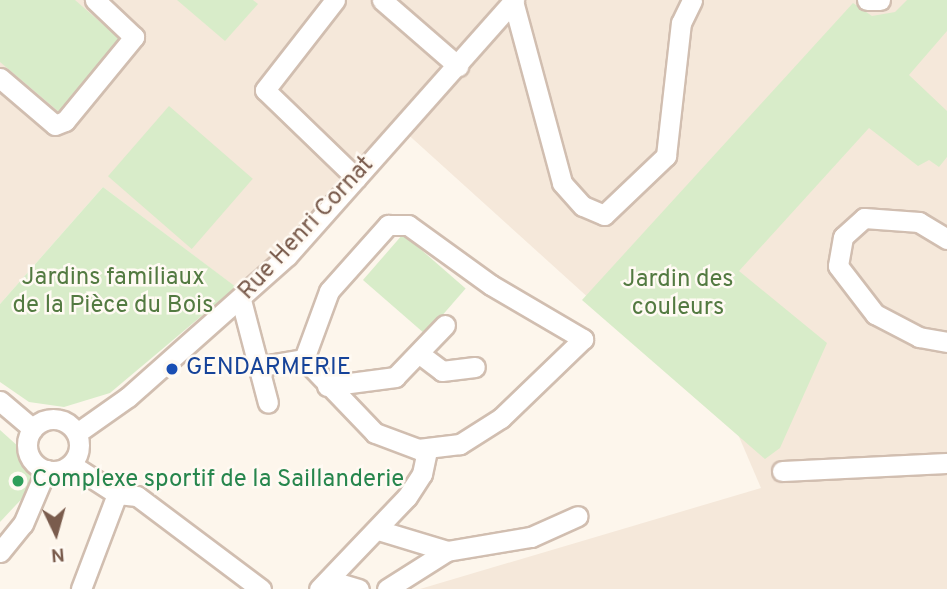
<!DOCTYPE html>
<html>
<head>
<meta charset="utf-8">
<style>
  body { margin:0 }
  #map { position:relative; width:947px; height:589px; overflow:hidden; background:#fdf6ec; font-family:Overpass,sans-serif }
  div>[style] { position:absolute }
  .residential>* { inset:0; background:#f5e8da }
  .green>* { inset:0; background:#d8ecc9; transform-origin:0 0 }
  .roads { filter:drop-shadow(2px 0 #d1beb0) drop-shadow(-2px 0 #d1beb0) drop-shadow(0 2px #d1beb0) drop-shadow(0 -2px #d1beb0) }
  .minor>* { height:19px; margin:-9.5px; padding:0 9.5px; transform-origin:9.5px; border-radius:9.5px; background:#fff }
  .minor>.ring { margin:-9.5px; padding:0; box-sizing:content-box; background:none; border:19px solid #fff; border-radius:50% }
  .dots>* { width:19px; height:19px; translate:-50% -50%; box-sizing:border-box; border:4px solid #fffaf3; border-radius:50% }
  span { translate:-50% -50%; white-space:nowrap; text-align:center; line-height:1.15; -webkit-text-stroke:5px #fffaf3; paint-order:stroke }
  .street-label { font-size:24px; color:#7a5c4d }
  .park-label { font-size:24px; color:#537a41 }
  .transit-label { font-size:24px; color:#164399 }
  .left { translate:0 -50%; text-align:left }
  .leisure-label { font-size:24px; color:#27864d }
  .north { position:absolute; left:21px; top:498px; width:70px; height:70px; -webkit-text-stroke:5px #fffaf3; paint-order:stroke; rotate:175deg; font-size:19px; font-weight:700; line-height:28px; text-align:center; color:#7a5c4d }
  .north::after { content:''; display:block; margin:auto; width:24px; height:32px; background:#7a5c4d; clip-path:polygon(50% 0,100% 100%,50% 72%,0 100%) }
</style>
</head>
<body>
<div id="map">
  <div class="residential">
    <i style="clip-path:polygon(0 0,947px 0,947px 589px,420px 589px,761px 488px,725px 404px,602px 310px,403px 130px,254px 301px,103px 187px,0 304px)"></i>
  </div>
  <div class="green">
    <i style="clip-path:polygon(0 0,75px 0,121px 40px,59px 112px,0 62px)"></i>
    <i style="clip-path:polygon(177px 0,253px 0,258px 4px,225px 41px)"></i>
    <i style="clip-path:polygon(907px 0,947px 0,947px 31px,909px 75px,947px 111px,947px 157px,939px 167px,929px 160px,918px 166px,869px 128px,739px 271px,827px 343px,780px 448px,765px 459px,582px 300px,853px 3px,872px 16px,895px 12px)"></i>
    <i style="left:169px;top:106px;width:111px;height:93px;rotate:41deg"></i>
    <i style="clip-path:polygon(103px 187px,236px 287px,110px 393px,64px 407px,29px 402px,0 382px,0 304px)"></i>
    <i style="left:403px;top:234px;width:83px;height:61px;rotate:41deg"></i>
    <i style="clip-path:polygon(0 430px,39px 465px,31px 489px,0 522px)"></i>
  </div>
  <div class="roads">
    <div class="minor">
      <i style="left:335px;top:0;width:114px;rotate:127.9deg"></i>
      <i style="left:265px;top:90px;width:127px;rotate:44deg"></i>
      <i style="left:382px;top:0;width:101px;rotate:41deg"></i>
      <i style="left:867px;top:0;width:13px"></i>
      <i style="left:513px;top:1px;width:188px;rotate:74.9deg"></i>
      <i style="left:562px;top:183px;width:31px;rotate:48deg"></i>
      <i style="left:583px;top:206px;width:23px;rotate:23deg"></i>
      <i style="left:604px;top:215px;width:86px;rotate:-43.6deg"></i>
      <i style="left:666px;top:156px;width:134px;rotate:-83.6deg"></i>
      <i style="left:681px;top:23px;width:25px;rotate:-64deg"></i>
      <i style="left:0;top:78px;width:72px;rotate:40.5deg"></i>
      <i style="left:55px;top:125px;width:11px;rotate:-22deg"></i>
      <i style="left:65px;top:121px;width:109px;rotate:-50.6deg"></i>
      <i style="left:134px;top:37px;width:54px;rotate:-136.5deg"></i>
      <i style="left:388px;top:225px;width:20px"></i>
      <i style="left:408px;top:225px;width:102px;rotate:35.9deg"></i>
      <i style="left:491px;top:285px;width:107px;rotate:30.4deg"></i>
      <i style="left:583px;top:339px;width:114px;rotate:136.1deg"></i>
      <i style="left:501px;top:418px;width:49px;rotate:147.6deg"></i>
      <i style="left:460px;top:444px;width:42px;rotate:173.2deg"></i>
      <i style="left:418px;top:449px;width:46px;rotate:-159.6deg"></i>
      <i style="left:375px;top:433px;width:103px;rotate:-133.8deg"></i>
      <i style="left:304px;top:359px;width:72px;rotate:-69.8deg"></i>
      <i style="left:329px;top:291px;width:89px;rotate:-48.2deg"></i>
      <i style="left:947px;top:239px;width:33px;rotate:-149deg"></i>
      <i style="left:919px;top:222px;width:55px;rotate:-175.8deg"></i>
      <i style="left:864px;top:218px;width:28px;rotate:138deg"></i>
      <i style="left:843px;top:237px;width:29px;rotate:100deg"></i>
      <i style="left:838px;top:266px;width:61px;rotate:52.4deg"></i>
      <i style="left:875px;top:314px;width:50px;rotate:27.6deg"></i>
      <i style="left:919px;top:337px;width:28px;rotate:10deg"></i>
      <i style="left:241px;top:300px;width:106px;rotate:75.3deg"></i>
      <i style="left:421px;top:355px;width:26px;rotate:37deg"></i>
      <i style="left:442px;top:371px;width:33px;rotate:-7deg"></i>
      <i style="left:262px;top:366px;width:43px;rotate:-9.5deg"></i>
      <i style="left:327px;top:386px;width:69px;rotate:-7.5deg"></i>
      <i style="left:395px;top:377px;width:72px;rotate:-46.1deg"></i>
      <i style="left:0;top:401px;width:43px;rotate:40.3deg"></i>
      <i class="ring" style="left:27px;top:419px;width:33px;height:33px"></i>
      <i style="left:77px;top:433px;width:62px;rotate:-35.2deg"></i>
      <i style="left:128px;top:397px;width:213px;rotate:-41.6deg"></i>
      <i style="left:287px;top:256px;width:342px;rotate:-48.4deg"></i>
      <i style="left:72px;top:465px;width:54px;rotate:32.8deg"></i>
      <i style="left:117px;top:494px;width:102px;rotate:110.8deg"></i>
      <i style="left:782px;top:471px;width:165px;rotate:-2.8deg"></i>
      <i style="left:117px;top:494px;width:20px;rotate:6deg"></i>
      <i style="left:137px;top:496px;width:155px;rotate:36.9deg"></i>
      <i style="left:378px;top:530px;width:72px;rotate:16.9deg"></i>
      <i style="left:0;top:552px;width:36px;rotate:-51deg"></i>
      <i style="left:23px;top:524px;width:59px;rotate:-66.9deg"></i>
      <i style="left:332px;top:581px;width:28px;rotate:17deg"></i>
      <i style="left:319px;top:589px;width:127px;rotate:-46.3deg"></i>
      <i style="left:407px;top:497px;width:27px;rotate:-57deg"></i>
      <i style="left:422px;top:474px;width:25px;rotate:-78deg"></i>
      <i style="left:387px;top:589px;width:71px;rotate:-32.3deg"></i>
      <i style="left:447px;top:551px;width:85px;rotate:-9.5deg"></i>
      <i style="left:531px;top:537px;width:51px;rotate:-24.1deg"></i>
    </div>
  </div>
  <div class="dots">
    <i style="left:172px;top:369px;background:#1a4fb4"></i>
    <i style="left:18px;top:481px;background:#2e9e5b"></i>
  </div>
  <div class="street-label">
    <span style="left:307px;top:229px;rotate:-47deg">Rue Henri Cornat</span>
  </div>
  <div class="park-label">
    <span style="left:113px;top:293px">Jardins familiaux<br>de la Pièce du Bois</span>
    <span style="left:678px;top:295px">Jardin des<br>couleurs</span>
  </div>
  <div class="transit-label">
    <span class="left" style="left:186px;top:369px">GENDARMERIE</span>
  </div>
  <div class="leisure-label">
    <span class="left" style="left:32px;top:481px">Complexe sportif de la Saillanderie</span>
  </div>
  <div class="north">N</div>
</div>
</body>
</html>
